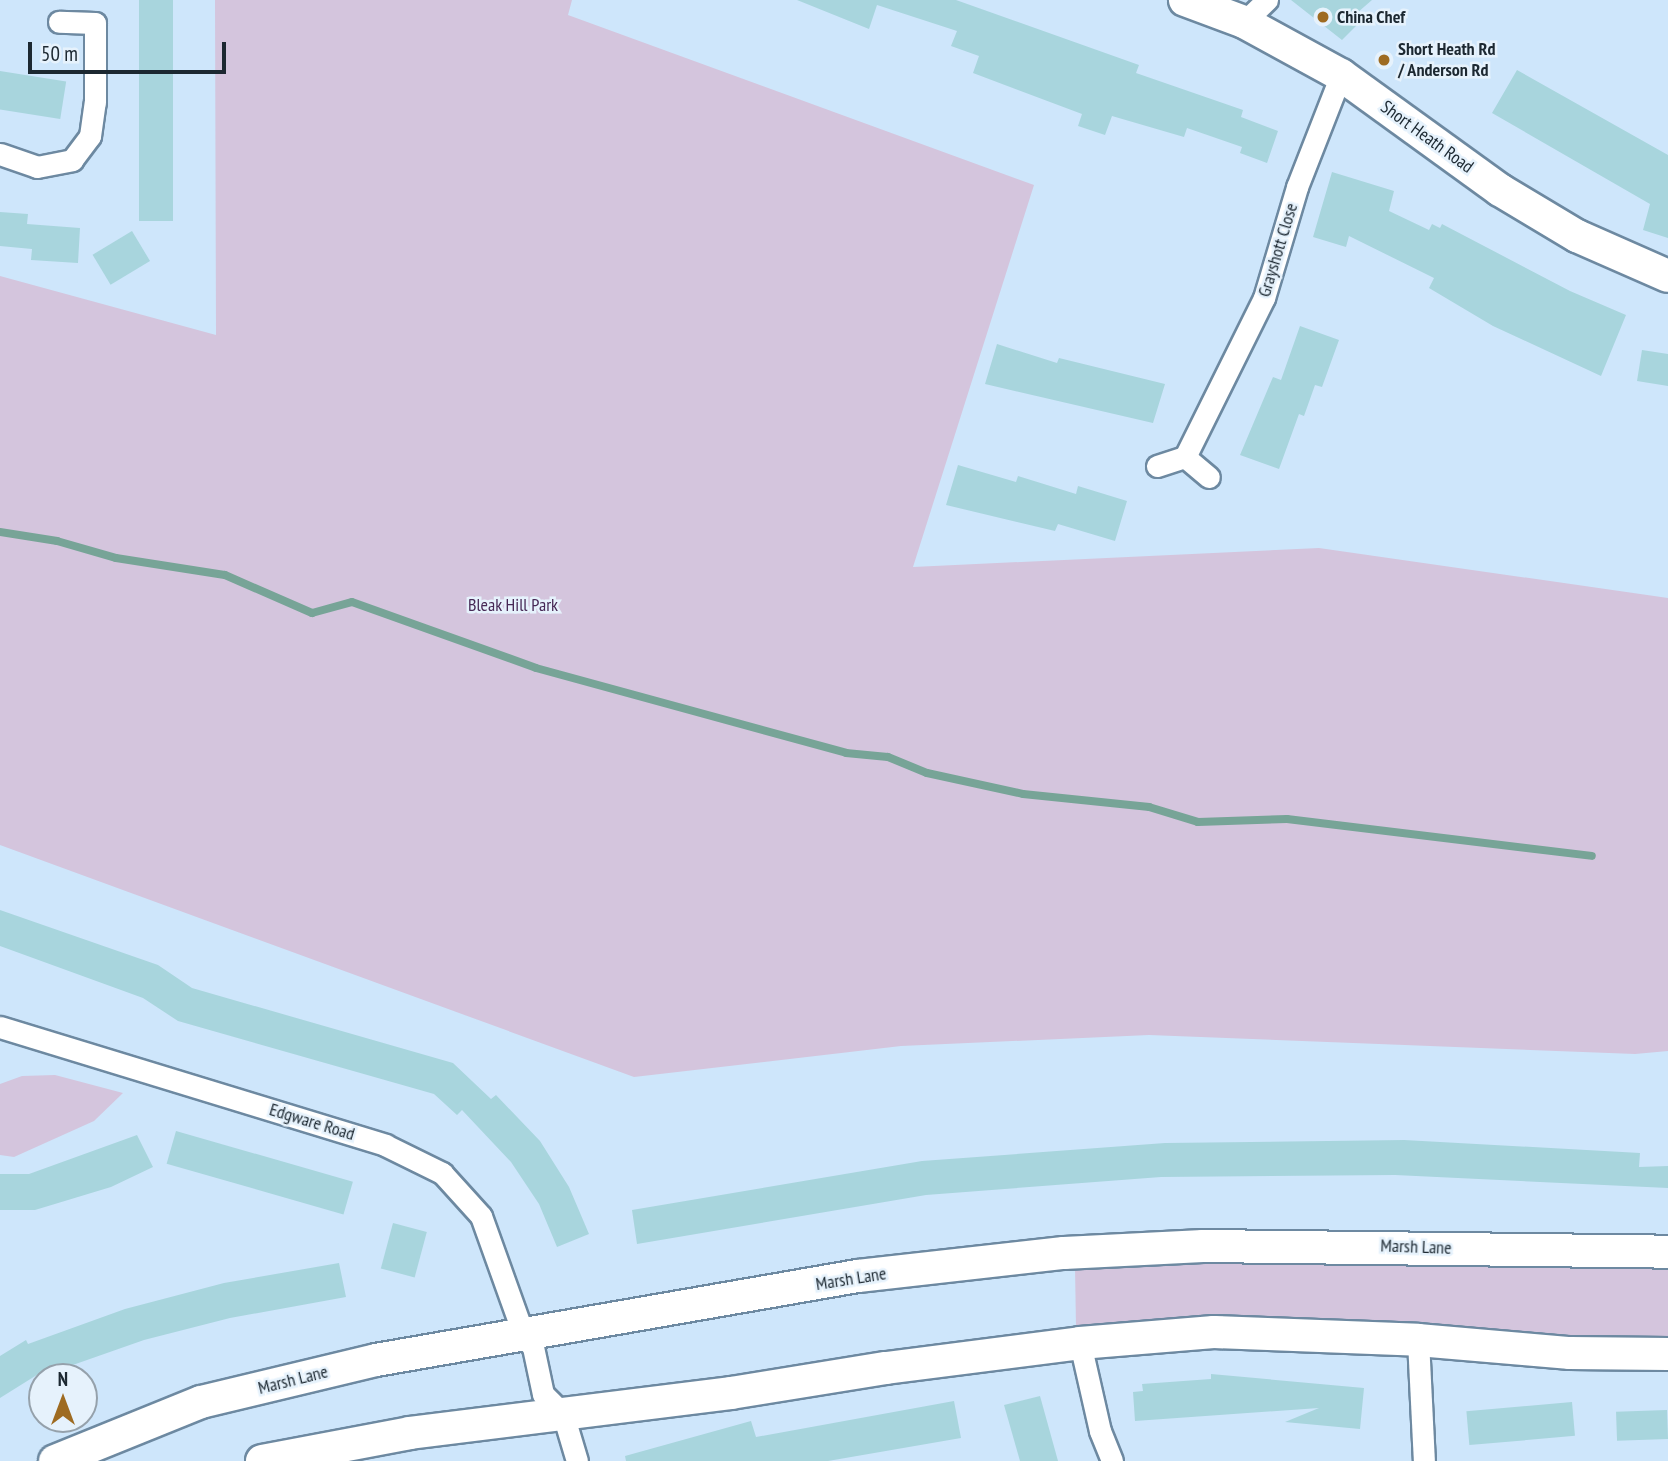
<!DOCTYPE html>
<html>
<head>
<meta charset="utf-8">
<style>
  body { margin:0 }
  #map { position:relative; width:1668px; height:1461px; overflow:hidden; background:#cee6fb; font-family:"PT Sans Narrow",sans-serif }
  div>[style] { position:absolute }
  .green>* { inset:0; background:#d4c5dd }
  .stream>* { height:8px; margin:-4px; padding:0 4px; transform-origin:4px; border-radius:4px; background:#77a497 }
  .building>* { inset:0; background:#a8d5dd; transform-origin:0 0 }
  .roads { filter:drop-shadow(2px 0 #6d89a1) drop-shadow(-2px 0 #6d89a1) drop-shadow(0 2px #6d89a1) drop-shadow(0 -2px #6d89a1) }
  .street>* { height:21px; margin:-10.5px; padding:0 10.5px; transform-origin:10.5px; border-radius:10.5px; background:#fff }
  .secondary>* { height:32px; margin:-16px; padding:0 16px; transform-origin:16px; border-radius:16px; background:#fff }
  .dots>* { width:19px; height:19px; translate:-50% -50%; box-sizing:border-box; border:4px solid #e6f2fc; border-radius:50% }
  span { translate:-50% -50%; white-space:nowrap; text-align:center; line-height:1.15; -webkit-text-stroke:5px #e6f2fc; paint-order:stroke }
  .poi-label { font-size:18px; color:#1c2831; font-weight:700 }
  .left { translate:0 -50%; text-align:left }
  .street-label { font-size:18px; color:#1c2831 }
  .park-label { font-size:18px; color:#472956 }
  .north { position:absolute; left:28px; top:1363px; width:70px; height:70px; box-sizing:border-box; background:#e6f2fc; border:2px solid #95a1ab; border-radius:50%; rotate:0deg; font-size:19px; font-weight:700; line-height:28px; text-align:center; color:#1c2831 }
  .north::after { content:''; display:block; margin:auto; width:24px; height:32px; background:#9e6b21; clip-path:polygon(50% 0,100% 100%,50% 72%,0 100%) }
  .scale { position:absolute; left:28px; top:42px; width:198px; height:32px; box-sizing:border-box; border:4px solid #1c2831; border-top:0; padding-left:9px; font-size:21px; line-height:24px; white-space:nowrap; color:#1c2831; -webkit-text-stroke:5px #e6f2fc; paint-order:stroke }
</style>
</head>
<body>
<div id="map">
  <div class="green">
    <i style="clip-path:polygon(215px 0,572px 0,568px 15px,1034px 185px,913px 567px,1319px 548px,1668px 598px,1668px 1051px,1635px 1054px,1149px 1035px,901px 1046px,634px 1077px,0 845px,0 276px,216px 335px)"></i>
    <i style="clip-path:polygon(55px 1075px,123px 1093px,94px 1121px,14px 1157px,0 1155px,0 1084px,22px 1076px)"></i>
    <i style="clip-path:polygon(1199px 1257px,1668px 1262px,1668px 1342px,1078px 1330px,1076px 1326px,1075px 1267px)"></i>
  </div>
  <div class="stream">
    <i style="left:0;top:532px;width:58px;rotate:9deg"></i>
    <i style="left:57px;top:541px;width:61px;rotate:16.1deg"></i>
    <i style="left:116px;top:558px;width:110px;rotate:8.9deg"></i>
    <i style="left:225px;top:575px;width:95px;rotate:23.6deg"></i>
    <i style="left:312px;top:613px;width:41px;rotate:-15.4deg"></i>
    <i style="left:352px;top:602px;width:195px;rotate:19.7deg"></i>
    <i style="left:536px;top:668px;width:321px;rotate:15.3deg"></i>
    <i style="left:846px;top:753px;width:42px;rotate:5.4deg"></i>
    <i style="left:888px;top:757px;width:42px;rotate:22.3deg"></i>
    <i style="left:927px;top:773px;width:98px;rotate:12.3deg"></i>
    <i style="left:1023px;top:794px;width:127px;rotate:5.9deg"></i>
    <i style="left:1149px;top:807px;width:51px;rotate:17deg"></i>
    <i style="left:1198px;top:822px;width:89px;rotate:-1.9deg"></i>
    <i style="left:1287px;top:819px;width:307px;rotate:6.9deg"></i>
  </div>
  <div class="building">
    <i style="left:139px;top:0;width:34px;height:221px"></i>
    <i style="clip-path:polygon(797px 0,956px 0,1139px 65px,1136px 73px,1243px 110px,1241px 117px,1278px 131px,1267px 163px,1240px 153px,1242px 147px,1187px 128px,1184px 137px,1112px 116px,1105px 135px,1078px 126px,1082px 114px,973px 73px,979px 56px,951px 46px,957px 31px,877px 5px,869px 29px)"></i>
    <i style="clip-path:polygon(1291px 0,1372px 0,1357px 13px,1363px 19px,1342px 40px)"></i>
    <i style="clip-path:polygon(1517px 70px,1668px 155px,1668px 238px,1643px 230px,1650px 204px,1492px 113px)"></i>
    <i style="left:0;top:71px;width:67px;height:38px;rotate:9deg"></i>
    <i style="clip-path:polygon(1332px 172px,1394px 191px,1389px 211px,1429px 230px,1432px 224px,1440px 228px,1442px 224px,1570px 291px,1626px 315px,1601px 376px,1493px 326px,1429px 288px,1434px 278px,1349px 236px,1346px 247px,1313px 237px)"></i>
    <i style="clip-path:polygon(0 212px,28px 214px,27px 224px,80px 228px,78px 263px,31px 260px,32px 249px,0 246px)"></i>
    <i style="left:132px;top:231px;width:35px;height:46px;rotate:59deg"></i>
    <i style="clip-path:polygon(1300px 326px,1339px 340px,1322px 387px,1315px 385px,1304px 416px,1299px 414px,1279px 469px,1240px 455px,1273px 377px,1281px 380px)"></i>
    <i style="clip-path:polygon(997px 344px,1057px 363px,1059px 358px,1165px 384px,1153px 423px,985px 384px)"></i>
    <i style="clip-path:polygon(1642px 350px,1668px 354px,1668px 386px,1637px 381px)"></i>
    <i style="clip-path:polygon(958px 465px,1016px 482px,1018px 476px,1076px 494px,1078px 486px,1127px 501px,1115px 541px,1058px 524px,1055px 531px,946px 505px)"></i>
    <i style="clip-path:polygon(0 910px,158px 965px,192px 988px,453px 1063px,491px 1099px,496px 1095px,540px 1141px,569px 1187px,589px 1234px,557px 1247px,539px 1204px,511px 1162px,462px 1110px,457px 1115px,434px 1094px,178px 1021px,143px 998px,0 946px)"></i>
    <i style="left:176px;top:1131px;width:184px;height:34px;rotate:16deg"></i>
    <i style="clip-path:polygon(137px 1135px,153px 1167px,111px 1187px,35px 1210px,0 1210px,0 1174px,29px 1174px)"></i>
    <i style="clip-path:polygon(1404px 1140px,1640px 1153px,1639px 1167px,1668px 1166px,1668px 1188px,1395px 1175px,1161px 1177px,926px 1195px,637px 1244px,632px 1210px,922px 1161px,1165px 1143px)"></i>
    <i style="left:393px;top:1223px;width:35px;height:47px;rotate:15deg"></i>
    <i style="clip-path:polygon(339px 1263px,346px 1297px,230px 1318px,144px 1340px,50px 1373px,48px 1368px,0 1398px,0 1356px,26px 1340px,28px 1344px,125px 1309px,224px 1283px)"></i>
    <i style="clip-path:polygon(1211px 1374px,1364px 1388px,1360px 1429px,1285px 1422px,1319px 1408px,1135px 1421px,1133px 1392px,1143px 1391px,1142px 1384px,1211px 1379px)"></i>
    <i style="clip-path:polygon(1040px 1396px,1058px 1461px,1020px 1461px,1004px 1405px)"></i>
    <i style="clip-path:polygon(954px 1401px,961px 1438px,828px 1461px,626px 1461px,625px 1456px,751px 1421px,756px 1437px)"></i>
    <i style="left:1572px;top:1402px;width:34px;height:106px;rotate:85deg"></i>
    <i style="left:1667px;top:1410px;width:29px;height:51px;rotate:88deg"></i>
  </div>
  <div class="roads">
    <div class="street">
      <i style="left:1244px;top:22px;width:32px;rotate:-44deg"></i>
      <i style="left:0;top:154px;width:39px;rotate:19deg"></i>
      <i style="left:37px;top:167px;width:36px;rotate:-11deg"></i>
      <i style="left:72px;top:160px;width:30px;rotate:-53deg"></i>
      <i style="left:90px;top:136px;width:34px;rotate:-82deg"></i>
      <i style="left:95px;top:102px;width:79px;rotate:-90deg"></i>
      <i style="left:95px;top:23px;width:36px;rotate:-178deg"></i>
      <i style="left:1185px;top:457px;width:31px;rotate:40deg"></i>
      <i style="left:1157px;top:466px;width:29px;rotate:-18deg"></i>
      <i style="left:1185px;top:457px;width:178px;rotate:-63.6deg"></i>
      <i style="left:1264px;top:298px;width:116px;rotate:-73.4deg"></i>
      <i style="left:1297px;top:187px;width:120px;rotate:-68.6deg"></i>
      <i style="left:0;top:1027px;width:403px;rotate:17deg"></i>
      <i style="left:385px;top:1145px;width:64px;rotate:26.2deg"></i>
      <i style="left:442px;top:1173px;width:58px;rotate:47.8deg"></i>
      <i style="left:481px;top:1216px;width:127px;rotate:70.3deg"></i>
      <i style="left:524px;top:1336px;width:14px;rotate:51deg"></i>
      <i style="left:533px;top:1347px;width:48px;rotate:78deg"></i>
      <i style="left:543px;top:1394px;width:28px;rotate:45deg"></i>
      <i style="left:563px;top:1414px;width:49px;rotate:73.4deg"></i>
      <i style="left:1418px;top:1340px;width:121px;rotate:87.2deg"></i>
      <i style="left:1080px;top:1343px;width:90px;rotate:77.2deg"></i>
      <i style="left:1100px;top:1431px;width:32px;rotate:68deg"></i>
    </div>
    <div class="secondary">
      <i style="left:1185px;top:0;width:63px;rotate:20.4deg"></i>
      <i style="left:1244px;top:22px;width:111px;rotate:28.7deg"></i>
      <i style="left:1341px;top:75px;width:196px;rotate:35.9deg"></i>
      <i style="left:1500px;top:190px;width:90px;rotate:30.9deg"></i>
      <i style="left:1577px;top:236px;width:99px;rotate:23.7deg"></i>
      <i style="left:55px;top:1461px;width:157px;rotate:-22deg"></i>
      <i style="left:201px;top:1402px;width:180px;rotate:-13.5deg"></i>
      <i style="left:376px;top:1360px;width:489px;rotate:-9.9deg"></i>
      <i style="left:858px;top:1276px;width:207px;rotate:-6.4deg"></i>
      <i style="left:1064px;top:1253px;width:139px;rotate:-2.9deg"></i>
      <i style="left:1203px;top:1246px;width:465px;rotate:0.7deg"></i>
      <i style="left:262px;top:1461px;width:151px;rotate:-10.7deg"></i>
      <i style="left:410px;top:1433px;width:323px;rotate:-7.1deg"></i>
      <i style="left:731px;top:1393px;width:157px;rotate:-9.2deg"></i>
      <i style="left:886px;top:1368px;width:196px;rotate:-7.3deg"></i>
      <i style="left:1080px;top:1343px;width:134px;rotate:-4.7deg"></i>
      <i style="left:1214px;top:1332px;width:204px;rotate:2.2deg"></i>
      <i style="left:1418px;top:1340px;width:153px;rotate:4.9deg"></i>
      <i style="left:1570px;top:1353px;width:98px;rotate:0.6deg"></i>
    </div>
  </div>
  <div class="dots">
    <i style="left:1323px;top:17px;background:#9e6b21"></i>
    <i style="left:1384px;top:60px;background:#9e6b21"></i>
  </div>
  <div class="poi-label">
    <span class="left" style="left:1337px;top:17px">China Chef</span>
    <span class="left" style="left:1398px;top:60px">Short Heath Rd<br>/ Anderson Rd</span>
  </div>
  <div class="street-label">
    <span style="left:1427px;top:137px;rotate:36deg">Short Heath Road</span>
    <span style="left:1278px;top:250px;rotate:-73deg">Grayshott Close</span>
    <span style="left:312px;top:1122px;rotate:17deg">Edgware Road</span>
    <span style="left:1416px;top:1247px;rotate:2deg">Marsh Lane</span>
    <span style="left:851px;top:1279px;rotate:-9deg">Marsh Lane</span>
    <span style="left:293px;top:1380px;rotate:-14deg">Marsh Lane</span>
  </div>
  <div class="park-label">
    <span style="left:513px;top:605px">Bleak Hill Park</span>
  </div>
  <div class="north">N</div>
  <div class="scale">50 m</div>
</div>
</body>
</html>
